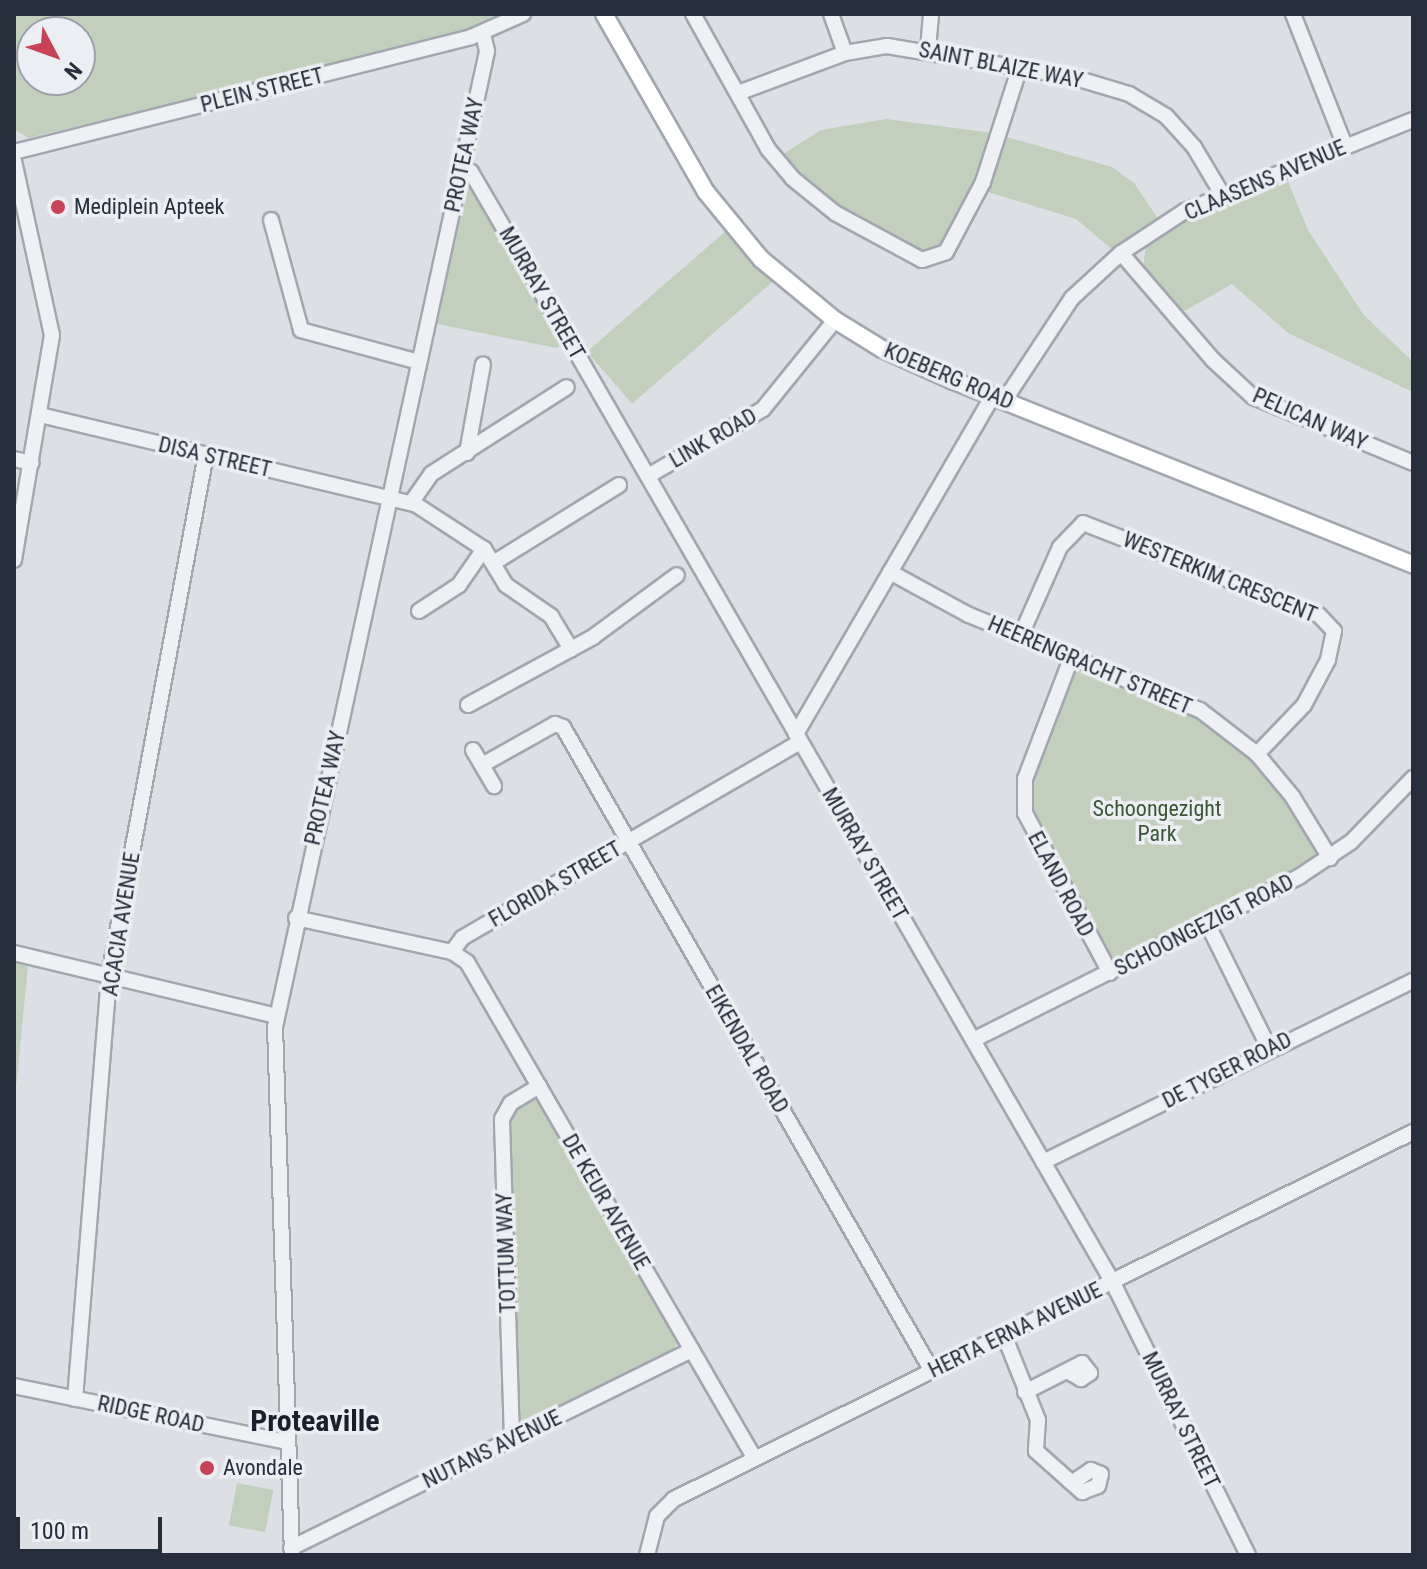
<!DOCTYPE html>
<html>
<head>
<meta charset="utf-8">
<style>
  body { margin:0 }
  #map { position:relative; width:1427px; height:1569px; overflow:hidden; background:#dce0e5; font-family:"Roboto Condensed",sans-serif }
  div>[style] { position:absolute }
  .green>* { inset:0; background:#c2cfbd; transform-origin:0 0 }
  .roads { filter:drop-shadow(2px 0 #a2a7af) drop-shadow(-2px 0 #a2a7af) drop-shadow(0 2px #a2a7af) drop-shadow(0 -2px #a2a7af) }
  .minor>* { height:14px; margin:-7px; padding:0 7px; transform-origin:7px; border-radius:7px; background:#eef0f4 }
  .major>* { height:16px; margin:-8px; padding:0 8px; transform-origin:8px; border-radius:8px; background:#fff }
  .dots>* { width:22px; height:22px; translate:-50% -50%; box-sizing:border-box; border:4px solid #ebeef3; border-radius:50% }
  span { translate:-50% -50%; white-space:nowrap; text-align:center; line-height:1.15; -webkit-text-stroke:7px #ebeef3; paint-order:stroke }
  .street-label { font-size:22px; color:#262e3b }
  .poi-label { font-size:22px; color:#262e3b }
  .left { translate:0 -50%; text-align:left }
  .park-label { font-size:22px; color:#3b5634 }
  .district-label { font-size:30px; color:#191f2b; font-weight:700 }
  .frame { position:absolute; inset:0; border:16px solid #262e3b; pointer-events:none }
  .north { position:absolute; left:16px; top:16px; width:80px; height:80px; box-sizing:border-box; background:#ebeef3; border:2px solid #9ca1a9; border-radius:50%; rotate:131deg; font-size:22px; font-weight:700; line-height:32px; text-align:center; color:#262e3b }
  .north::after { content:''; display:block; margin:auto; width:28px; height:36px; background:#c84357; clip-path:polygon(50% 0,100% 100%,50% 72%,0 100%) }
  .scale { position:absolute; left:16px; top:1517px; width:146px; height:36px; box-sizing:border-box; border:4px solid #262e3b; border-top:0; padding-left:10px; font-size:24px; line-height:28px; white-space:nowrap; color:#262e3b; -webkit-text-stroke:6px #ebeef3; paint-order:stroke }
</style>
</head>
<body>
<div id="map">
  <div class="green">
    <i style="clip-path:polygon(evenodd,14px 14px,506px 14px,475px 30px,28px 138px,14px 129px,14px 14px,32px 32px,80px 32px,80px 80px,32px 80px,32px 32px)"></i>
    <i style="clip-path:polygon(886px 119px,993px 133px,980px 176px,942px 247px,927px 255px,838px 209px,780px 156px,821px 130px)"></i>
    <i style="clip-path:polygon(1007px 137px,1112px 167px,1134px 183px,1159px 220px,1114px 251px,1076px 219px,985px 191px)"></i>
    <i style="clip-path:polygon(1286px 177px,1308px 230px,1363px 314px,1413px 362px,1413px 392px,1288px 333px,1232px 284px,1181px 313px,1143px 267px,1146px 245px,1188px 216px)"></i>
    <i style="clip-path:polygon(467px 185px,478px 195px,564px 344px,556px 348px,437px 324px)"></i>
    <i style="left:728px;top:229px;width:69px;height:187px;rotate:49deg"></i>
    <i style="clip-path:polygon(1082px 667px,1193px 713px,1241px 749px,1290px 804px,1316px 846px,1315px 858px,1119px 960px,1110px 956px,1031px 816px,1029px 786px,1070px 675px)"></i>
    <i style="clip-path:polygon(14px 961px,28px 965px,16px 1089px,14px 1089px)"></i>
    <i style="clip-path:polygon(529px 1100px,541px 1101px,678px 1342px,671px 1353px,526px 1424px,518px 1418px,508px 1120px,511px 1111px)"></i>
    <i style="left:237px;top:1483px;width:37px;height:43px;rotate:11deg"></i>
  </div>
  <div class="roads">
    <div class="minor">
      <i style="left:693px;top:14px;width:154px;rotate:60.9deg"></i>
      <i style="left:768px;top:149px;width:38px;rotate:50deg"></i>
      <i style="left:792px;top:178px;width:55px;rotate:39.1deg"></i>
      <i style="left:835px;top:213px;width:99px;rotate:28.4deg"></i>
      <i style="left:922px;top:260px;width:25px;rotate:-18deg"></i>
      <i style="left:946px;top:252px;width:79px;rotate:-62.1deg"></i>
      <i style="left:983px;top:182px;width:121px;rotate:-72.2deg"></i>
      <i style="left:831px;top:14px;width:41px;rotate:70.3deg"></i>
      <i style="left:1293px;top:14px;width:142px;rotate:68.5deg"></i>
      <i style="left:928px;top:49px;width:35px;rotate:-85deg"></i>
      <i style="left:738px;top:93px;width:114px;rotate:-20.5deg"></i>
      <i style="left:845px;top:53px;width:43px;rotate:-9.5deg"></i>
      <i style="left:887px;top:46px;width:184px;rotate:9.4deg"></i>
      <i style="left:1069px;top:76px;width:63px;rotate:16.7deg"></i>
      <i style="left:1129px;top:94px;width:43px;rotate:30.7deg"></i>
      <i style="left:1166px;top:116px;width:42px;rotate:47.9deg"></i>
      <i style="left:1194px;top:147px;width:55px;rotate:59.2deg"></i>
      <i style="left:14px;top:152px;width:471px;rotate:-14.1deg"></i>
      <i style="left:471px;top:37px;width:57px;rotate:-23.9deg"></i>
      <i style="left:14px;top:161px;width:178px;rotate:77.7deg"></i>
      <i style="left:52px;top:335px;width:228px;rotate:99.6deg"></i>
      <i style="left:462px;top:167px;width:10px;rotate:29deg"></i>
      <i style="left:471px;top:172px;width:200px;rotate:59.7deg"></i>
      <i style="left:572px;top:345px;width:1081px;rotate:60.02deg"></i>
      <i style="left:1112px;top:1281px;width:306px;rotate:63.6deg"></i>
      <i style="left:271px;top:220px;width:114px;rotate:74.7deg"></i>
      <i style="left:301px;top:330px;width:122px;rotate:15.2deg"></i>
      <i style="left:1121px;top:253px;width:141px;rotate:49.3deg"></i>
      <i style="left:1213px;top:360px;width:54px;rotate:42.8deg"></i>
      <i style="left:1253px;top:397px;width:173px;rotate:22.4deg"></i>
      <i style="left:1004px;top:401px;width:123px;rotate:-56.6deg"></i>
      <i style="left:1072px;top:298px;width:67px;rotate:-42.6deg"></i>
      <i style="left:1121px;top:253px;width:77px;rotate:-33.3deg"></i>
      <i style="left:1185px;top:211px;width:245px;rotate:-21.8deg"></i>
      <i style="left:40px;top:415px;width:385px;rotate:13.4deg"></i>
      <i style="left:415px;top:504px;width:82px;rotate:33.1deg"></i>
      <i style="left:484px;top:549px;width:42px;rotate:58.6deg"></i>
      <i style="left:506px;top:585px;width:55px;rotate:34.6deg"></i>
      <i style="left:551px;top:616px;width:39px;rotate:59deg"></i>
      <i style="left:467px;top:453px;width:90px;rotate:-79.8deg"></i>
      <i style="left:14px;top:459px;width:18px;rotate:13deg"></i>
      <i style="left:648px;top:476px;width:133px;rotate:-30.2deg"></i>
      <i style="left:763px;top:409px;width:114px;rotate:-51deg"></i>
      <i style="left:411px;top:503px;width:35px;rotate:-55deg"></i>
      <i style="left:431px;top:474px;width:161px;rotate:-32.6deg"></i>
      <i style="left:495px;top:562px;width:146px;rotate:-31.8deg"></i>
      <i style="left:890px;top:572px;width:90px;rotate:28.6deg"></i>
      <i style="left:969px;top:615px;width:250px;rotate:22.4deg"></i>
      <i style="left:1200px;top:710px;width:72px;rotate:37.7deg"></i>
      <i style="left:1257px;top:754px;width:55px;rotate:50.2deg"></i>
      <i style="left:1292px;top:796px;width:73px;rotate:58.5deg"></i>
      <i style="left:419px;top:611px;width:48px;rotate:-33deg"></i>
      <i style="left:459px;top:585px;width:44px;rotate:-55.2deg"></i>
      <i style="left:1021px;top:635px;width:96px;rotate:-66.1deg"></i>
      <i style="left:1060px;top:547px;width:33px;rotate:-46deg"></i>
      <i style="left:1083px;top:523px;width:253px;rotate:21.3deg"></i>
      <i style="left:1319px;top:615px;width:22px;rotate:47deg"></i>
      <i style="left:1334px;top:631px;width:30px;rotate:102deg"></i>
      <i style="left:1328px;top:660px;width:51px;rotate:118.1deg"></i>
      <i style="left:1304px;top:705px;width:68px;rotate:133.8deg"></i>
      <i style="left:1072px;top:656px;width:132px;rotate:110.9deg"></i>
      <i style="left:1025px;top:779px;width:34px;rotate:90deg"></i>
      <i style="left:1025px;top:813px;width:181px;rotate:62deg"></i>
      <i style="left:468px;top:705px;width:142px;rotate:-28.5deg"></i>
      <i style="left:593px;top:637px;width:104px;rotate:-36.4deg"></i>
      <i style="left:796px;top:734px;width:390px;rotate:-59.8deg"></i>
      <i style="left:473px;top:750px;width:42px;rotate:59.7deg"></i>
      <i style="left:482px;top:765px;width:84px;rotate:-29.3deg"></i>
      <i style="left:555px;top:724px;width:9px;rotate:21deg"></i>
      <i style="left:563px;top:727px;width:742px;rotate:60.19deg"></i>
      <i style="left:296px;top:918px;width:160px;rotate:12.3deg"></i>
      <i style="left:452px;top:952px;width:18px;rotate:34deg"></i>
      <i style="left:467px;top:962px;width:574px;rotate:59.91deg"></i>
      <i style="left:1207px;top:923px;width:140px;rotate:63.6deg"></i>
      <i style="left:452px;top:952px;width:17px;rotate:-54deg"></i>
      <i style="left:462px;top:938px;width:391px;rotate:-30.1deg"></i>
      <i style="left:14px;top:953px;width:269px;rotate:13.5deg"></i>
      <i style="left:973px;top:1040px;width:366px;rotate:-26.6deg"></i>
      <i style="left:1300px;top:876px;width:61px;rotate:-33.7deg"></i>
      <i style="left:1351px;top:842px;width:89px;rotate:-45.9deg"></i>
      <i style="left:1043px;top:1162px;width:412px;rotate:-26.1deg"></i>
      <i style="left:1004px;top:1335px;width:92px;rotate:68.2deg"></i>
      <i style="left:1038px;top:1420px;width:31px;rotate:94deg"></i>
      <i style="left:1036px;top:1451px;width:62px;rotate:41.7deg"></i>
      <i style="left:1082px;top:1492px;width:17px;rotate:-21deg"></i>
      <i style="left:1098px;top:1486px;width:12px;rotate:-76deg"></i>
      <i style="left:1101px;top:1474px;width:11px;rotate:-158deg"></i>
      <i style="left:1091px;top:1470px;width:23px;rotate:146deg"></i>
      <i style="left:14px;top:1386px;width:279px;rotate:11.6deg"></i>
      <i style="left:1025px;top:1392px;width:64px;rotate:-27deg"></i>
      <i style="left:1082px;top:1363px;width:13px;rotate:51deg"></i>
      <i style="left:1090px;top:1373px;width:11px;rotate:146deg"></i>
      <i style="left:1081px;top:1379px;width:16px;rotate:-150deg"></i>
      <i style="left:75px;top:1399px;width:424px;rotate:-85.4deg"></i>
      <i style="left:109px;top:976px;width:531px;rotate:-79.47deg"></i>
      <i style="left:512px;top:1439px;width:320px;rotate:-91.8deg"></i>
      <i style="left:502px;top:1119px;width:18px;rotate:-61deg"></i>
      <i style="left:511px;top:1103px;width:33px;rotate:-31deg"></i>
      <i style="left:291px;top:1548px;width:447px;rotate:-26.3deg"></i>
      <i style="left:292px;top:1555px;width:528px;rotate:-91.84deg"></i>
      <i style="left:275px;top:1027px;width:999px;rotate:-77.74deg"></i>
      <i style="left:487px;top:51px;width:17px;rotate:-103deg"></i>
      <i style="left:647px;top:1555px;width:40px;rotate:-75.6deg"></i>
      <i style="left:657px;top:1516px;width:24px;rotate:-45deg"></i>
      <i style="left:674px;top:1499px;width:825px;rotate:-26.41deg"></i>
    </div>
    <div class="major">
      <i style="left:604px;top:14px;width:205px;rotate:60.2deg"></i>
      <i style="left:706px;top:192px;width:87px;rotate:50.6deg"></i>
      <i style="left:761px;top:259px;width:96px;rotate:39.5deg"></i>
      <i style="left:835px;top:320px;width:55px;rotate:31.7deg"></i>
      <i style="left:882px;top:349px;width:79px;rotate:24deg"></i>
      <i style="left:954px;top:381px;width:495px;rotate:21.8deg"></i>
    </div>
  </div>
  <div class="dots">
    <i style="left:58px;top:207px;background:#c84357"></i>
    <i style="left:207px;top:1468px;background:#c84357"></i>
  </div>
  <div class="street-label">
    <span style="left:1001px;top:65px;rotate:11deg">SAINT BLAIZE WAY</span>
    <span style="left:262px;top:90px;rotate:-14deg">PLEIN STREET</span>
    <span style="left:464px;top:155px;rotate:-78deg">PROTEA WAY</span>
    <span style="left:1265px;top:180px;rotate:-23deg">CLAASENS AVENUE</span>
    <span style="left:542px;top:293px;rotate:60deg">MURRAY STREET</span>
    <span style="left:949px;top:376px;rotate:23deg">KOEBERG ROAD</span>
    <span style="left:1310px;top:419px;rotate:24deg">PELICAN WAY</span>
    <span style="left:713px;top:438px;rotate:-30deg">LINK ROAD</span>
    <span style="left:215px;top:457px;rotate:13deg">DISA STREET</span>
    <span style="left:1220px;top:577px;rotate:22deg">WESTERKIM CRESCENT</span>
    <span style="left:1090px;top:665px;rotate:23deg">HEERENGRACHT STREET</span>
    <span style="left:325px;top:788px;rotate:-77deg">PROTEA WAY</span>
    <span style="left:865px;top:854px;rotate:60deg">MURRAY STREET</span>
    <span style="left:555px;top:884px;rotate:-30deg">FLORIDA STREET</span>
    <span style="left:1061px;top:884px;rotate:62deg">ELAND ROAD</span>
    <span style="left:121px;top:924px;rotate:-81deg">ACACIA AVENUE</span>
    <span style="left:1204px;top:925px;rotate:-27deg">SCHOONGEZIGT ROAD</span>
    <span style="left:747px;top:1049px;rotate:60deg">EIKENDAL ROAD</span>
    <span style="left:1227px;top:1070px;rotate:-27deg">DE TYGER ROAD</span>
    <span style="left:606px;top:1202px;rotate:60deg">DE KEUR AVENUE</span>
    <span style="left:506px;top:1253px;rotate:-92deg">TOTTUM WAY</span>
    <span style="left:1015px;top:1330px;rotate:-26deg">HERTA ERNA AVENUE</span>
    <span style="left:151px;top:1414px;rotate:12deg">RIDGE ROAD</span>
    <span style="left:1181px;top:1420px;rotate:64deg">MURRAY STREET</span>
    <span style="left:492px;top:1449px;rotate:-26deg">NUTANS AVENUE</span>
  </div>
  <div class="poi-label">
    <span class="left" style="left:74px;top:207px">Mediplein Apteek</span>
    <span class="left" style="left:223px;top:1468px">Avondale</span>
  </div>
  <div class="park-label">
    <span style="left:1157px;top:821px">Schoongezight<br>Park</span>
  </div>
  <div class="district-label">
    <span style="left:315px;top:1421px">Proteaville</span>
  </div>
  <div class="frame"></div>
  <div class="north">N</div>
  <div class="scale">100 m</div>
</div>
</body>
</html>
